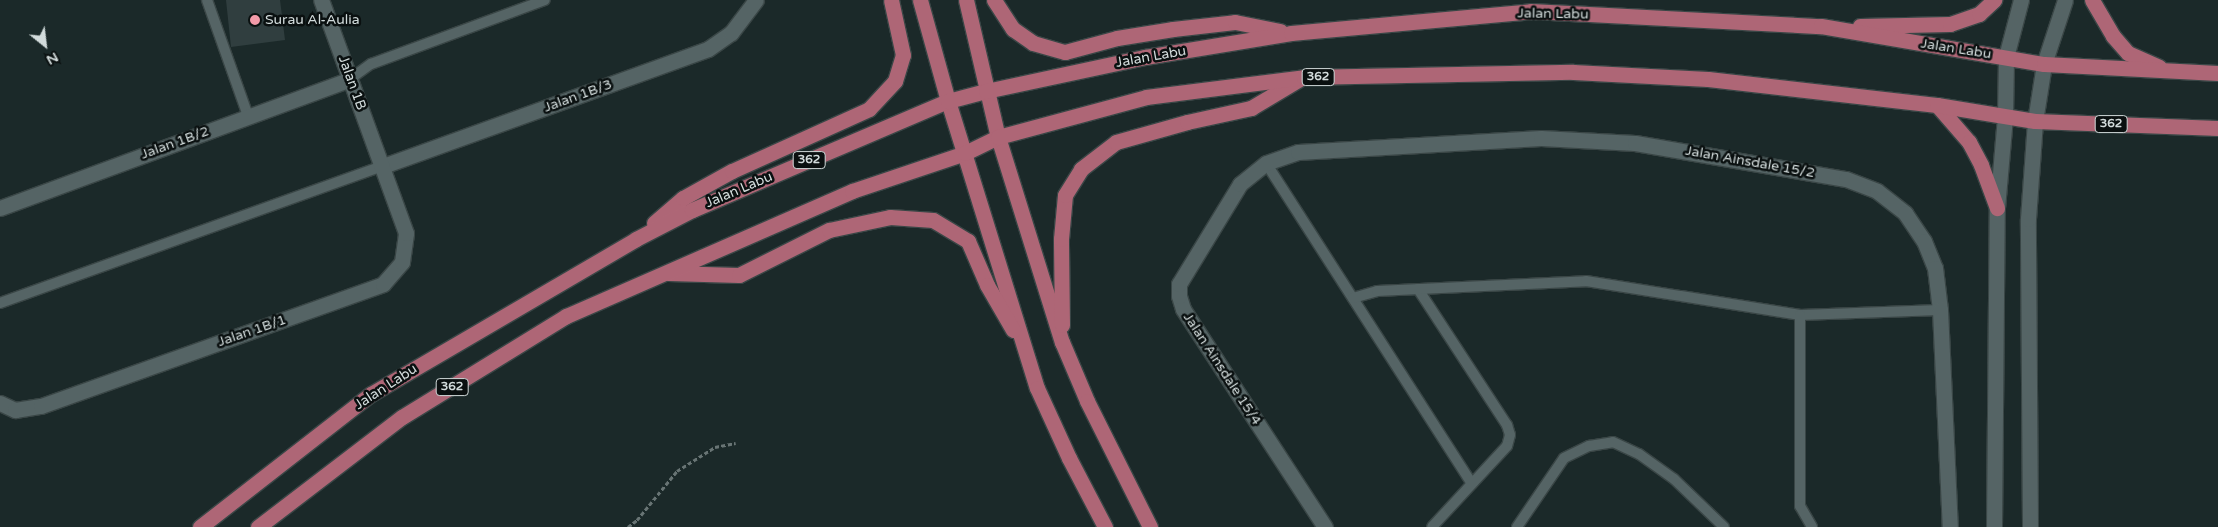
<!DOCTYPE html>
<html>
<head>
<meta charset="utf-8">
<style>
  body { margin:0 }
  #map { position:relative; width:2218px; height:527px; overflow:hidden; background:#1b2929; font-family:"Varela Round",sans-serif }
  div>[style] { position:absolute }
  .building>* { inset:0; background:#303e3f }
  .path>* { height:3px; margin-top:-1.5px; transform-origin:0; background:repeating-linear-gradient(90deg,#687474 0 4px,transparent 0 6.5px) }
  .roads { filter:drop-shadow(1px 0 #3a4646) drop-shadow(-1px 0 #3a4646) drop-shadow(0 1px #3a4646) drop-shadow(0 -1px #3a4646) }
  .service>* { height:10px; margin:-5px; padding:0 5px; transform-origin:5px; border-radius:5px; background:#556465 }
  .minor>* { height:15px; margin:-7.5px; padding:0 7.5px; transform-origin:7.5px; border-radius:7.5px; background:#556465 }
  .primary>* { height:15px; margin:-7.5px; padding:0 7.5px; transform-origin:7.5px; border-radius:7.5px; background:#ae6676 }
  .dots>* { width:14px; height:14px; translate:-50% -50%; box-sizing:border-box; border:2px solid #0a1010; border-radius:50% }
  span { translate:-50% -50%; white-space:nowrap; text-align:center; line-height:1.15; -webkit-text-stroke:5px #0a1010; paint-order:stroke }
  .shield-label span { padding:1px 4px; background:#0a1010; border:1px solid; border-radius:4px; -webkit-text-stroke-width:0 }
  .shield-label { font-size:12px; color:#d2dbdb; font-weight:700 }
  .street-label { font-size:14px; color:#d2dbdb }
  .poi-label { font-size:14px; color:#d2dbdb }
  .left { translate:0 -50%; text-align:left }
  .north { position:absolute; left:20px; top:20px; width:50px; height:50px; -webkit-text-stroke:4px #0a1010; paint-order:stroke; rotate:151deg; font-size:14px; font-weight:700; line-height:20px; text-align:center; color:#d2dbdb }
  .north::after { content:''; display:block; margin:auto; width:18px; height:22px; background:#d2dbdb; clip-path:polygon(50% 0,100% 100%,50% 72%,0 100%) }
</style>
</head>
<body>
<div id="map">
  <div class="building">
    <i style="clip-path:polygon(226px 0,280px 0,285px 40px,231px 47px)"></i>
  </div>
  <div class="path">
    <i style="left:628px;top:527px;width:11px;rotate:-38deg"></i>
    <i style="left:637px;top:520px;width:63px;rotate:-50.8deg"></i>
    <i style="left:677px;top:471px;width:45px;rotate:-32.3deg"></i>
    <i style="left:715px;top:447px;width:21px;rotate:-11deg"></i>
  </div>
  <div class="roads">
    <div class="service">
      <i style="left:207px;top:0;width:123px;rotate:70.5deg"></i>
      <i style="left:350px;top:79px;width:26px;rotate:-36deg"></i>
      <i style="left:371px;top:64px;width:185px;rotate:-20.2deg"></i>
      <i style="left:1266px;top:163px;width:381px;rotate:57.3deg"></i>
      <i style="left:1418px;top:289px;width:163px;rotate:56.8deg"></i>
      <i style="left:1507px;top:425px;width:10px;rotate:73deg"></i>
      <i style="left:1510px;top:435px;width:11px;rotate:105deg"></i>
      <i style="left:1507px;top:446px;width:110px;rotate:132.8deg"></i>
      <i style="left:1353px;top:298px;width:25px;rotate:-16deg"></i>
      <i style="left:1377px;top:291px;width:209px;rotate:-2.7deg"></i>
      <i style="left:1586px;top:281px;width:217px;rotate:9deg"></i>
      <i style="left:1800px;top:315px;width:140px;rotate:-2deg"></i>
      <i style="left:0;top:303px;width:407px;rotate:-19.7deg"></i>
      <i style="left:1800px;top:315px;width:191px;rotate:90deg"></i>
      <i style="left:1800px;top:506px;width:24px;rotate:60deg"></i>
      <i style="left:1517px;top:527px;width:83px;rotate:-55.7deg"></i>
      <i style="left:1564px;top:458px;width:28px;rotate:-26deg"></i>
      <i style="left:1589px;top:446px;width:24px;rotate:-9deg"></i>
      <i style="left:1613px;top:442px;width:29px;rotate:25deg"></i>
      <i style="left:1639px;top:454px;width:43px;rotate:35.5deg"></i>
      <i style="left:1674px;top:479px;width:69px;rotate:43.8deg"></i>
    </div>
    <div class="minor">
      <i style="left:383px;top:166px;width:345px;rotate:-19.8deg"></i>
      <i style="left:708px;top:49px;width:28px;rotate:-35deg"></i>
      <i style="left:731px;top:33px;width:41px;rotate:-52.9deg"></i>
      <i style="left:0;top:208px;width:373px;rotate:-20.2deg"></i>
      <i style="left:0;top:403px;width:17px;rotate:25deg"></i>
      <i style="left:15px;top:410px;width:26px;rotate:-9deg"></i>
      <i style="left:41px;top:406px;width:363px;rotate:-19.6deg"></i>
      <i style="left:383px;top:284px;width:29px;rotate:-49deg"></i>
      <i style="left:402px;top:262px;width:29px;rotate:-82deg"></i>
      <i style="left:406px;top:233px;width:248px;rotate:-110deg"></i>
      <i style="left:1325px;top:527px;width:260px;rotate:-123.1deg"></i>
      <i style="left:1183px;top:309px;width:14px;rotate:-107deg"></i>
      <i style="left:1179px;top:296px;width:12px;rotate:-90deg"></i>
      <i style="left:1179px;top:284px;width:117px;rotate:-58.6deg"></i>
      <i style="left:1240px;top:184px;width:33px;rotate:-39deg"></i>
      <i style="left:1266px;top:163px;width:34px;rotate:-19deg"></i>
      <i style="left:1298px;top:152px;width:243px;rotate:-3.3deg"></i>
      <i style="left:1541px;top:138px;width:94px;rotate:3deg"></i>
      <i style="left:1635px;top:143px;width:214px;rotate:9.7deg"></i>
      <i style="left:1846px;top:179px;width:33px;rotate:21deg"></i>
      <i style="left:1877px;top:191px;width:36px;rotate:38deg"></i>
      <i style="left:1905px;top:213px;width:34px;rotate:56deg"></i>
      <i style="left:1924px;top:241px;width:29px;rotate:68deg"></i>
      <i style="left:1935px;top:268px;width:42px;rotate:83.2deg"></i>
      <i style="left:1940px;top:310px;width:217px;rotate:87.4deg"></i>
      <i style="left:1994px;top:527px;width:319px;rotate:-89.5deg"></i>
      <i style="left:1997px;top:208px;width:92px;rotate:-85deg"></i>
      <i style="left:2005px;top:116px;width:59px;rotate:-89deg"></i>
      <i style="left:2006px;top:57px;width:59px;rotate:-75.3deg"></i>
      <i style="left:2030px;top:527px;width:308px;rotate:-90.4deg"></i>
      <i style="left:2028px;top:219px;width:98px;rotate:-85.9deg"></i>
      <i style="left:2035px;top:121px;width:58px;rotate:-81deg"></i>
      <i style="left:2044px;top:64px;width:67px;rotate:-71.8deg"></i>
    </div>
    <div class="primary">
      <i style="left:920px;top:0;width:105px;rotate:74.5deg"></i>
      <i style="left:948px;top:101px;width:300px;rotate:72.8deg"></i>
      <i style="left:1037px;top:388px;width:77px;rotate:65.4deg"></i>
      <i style="left:1069px;top:458px;width:78px;rotate:62.4deg"></i>
      <i style="left:966px;top:0;width:141px;rotate:76.9deg"></i>
      <i style="left:998px;top:137px;width:215px;rotate:72.7deg"></i>
      <i style="left:1062px;top:342px;width:64px;rotate:67deg"></i>
      <i style="left:1087px;top:401px;width:141px;rotate:63.4deg"></i>
      <i style="left:994px;top:0;width:35px;rotate:57deg"></i>
      <i style="left:1013px;top:29px;width:24px;rotate:35deg"></i>
      <i style="left:1033px;top:43px;width:33px;rotate:16deg"></i>
      <i style="left:1065px;top:52px;width:54px;rotate:-15.1deg"></i>
      <i style="left:1117px;top:38px;width:57px;rotate:-9.1deg"></i>
      <i style="left:1173px;top:29px;width:62px;rotate:-6.4deg"></i>
      <i style="left:1235px;top:22px;width:46px;rotate:11.3deg"></i>
      <i style="left:2092px;top:0;width:42px;rotate:59.7deg"></i>
      <i style="left:2113px;top:36px;width:23px;rotate:49deg"></i>
      <i style="left:2128px;top:53px;width:34px;rotate:24deg"></i>
      <i style="left:1860px;top:26px;width:90px;rotate:-1.3deg"></i>
      <i style="left:1950px;top:24px;width:31px;rotate:-19deg"></i>
      <i style="left:1979px;top:14px;width:21px;rotate:-43deg"></i>
      <i style="left:1937px;top:105px;width:49px;rotate:49.1deg"></i>
      <i style="left:1969px;top:142px;width:26px;rotate:62deg"></i>
      <i style="left:1981px;top:165px;width:46px;rotate:69.6deg"></i>
      <i style="left:654px;top:223px;width:38px;rotate:-41deg"></i>
      <i style="left:683px;top:198px;width:56px;rotate:-28.9deg"></i>
      <i style="left:732px;top:171px;width:150px;rotate:-24.3deg"></i>
      <i style="left:869px;top:109px;width:38px;rotate:-47deg"></i>
      <i style="left:895px;top:81px;width:27px;rotate:-73deg"></i>
      <i style="left:903px;top:55px;width:56px;rotate:-102.3deg"></i>
      <i style="left:668px;top:273px;width:71px;rotate:1.6deg"></i>
      <i style="left:739px;top:275px;width:101px;rotate:-26.6deg"></i>
      <i style="left:829px;top:230px;width:62px;rotate:-12deg"></i>
      <i style="left:890px;top:217px;width:43px;rotate:4deg"></i>
      <i style="left:933px;top:220px;width:41px;rotate:31deg"></i>
      <i style="left:968px;top:241px;width:48px;rotate:66.6deg"></i>
      <i style="left:987px;top:285px;width:52px;rotate:60deg"></i>
      <i style="left:1062px;top:325px;width:86px;rotate:-90.7deg"></i>
      <i style="left:1061px;top:239px;width:44px;rotate:-84.8deg"></i>
      <i style="left:1065px;top:195px;width:31px;rotate:-58deg"></i>
      <i style="left:1081px;top:169px;width:44px;rotate:-37.6deg"></i>
      <i style="left:1116px;top:142px;width:74px;rotate:-15.7deg"></i>
      <i style="left:1187px;top:122px;width:66px;rotate:-12.3deg"></i>
      <i style="left:1251px;top:108px;width:55px;rotate:-30.8deg"></i>
      <i style="left:200px;top:527px;width:217px;rotate:-37.9deg"></i>
      <i style="left:371px;top:394px;width:307px;rotate:-30.3deg"></i>
      <i style="left:636px;top:239px;width:63px;rotate:-27.4deg"></i>
      <i style="left:692px;top:210px;width:278px;rotate:-23.1deg"></i>
      <i style="left:948px;top:101px;width:39px;rotate:-15deg"></i>
      <i style="left:986px;top:91px;width:163px;rotate:-12.1deg"></i>
      <i style="left:1145px;top:57px;width:148px;rotate:-9.3deg"></i>
      <i style="left:1291px;top:33px;width:241px;rotate:-5.2deg"></i>
      <i style="left:1531px;top:11px;width:290px;rotate:3deg"></i>
      <i style="left:1821px;top:26px;width:226px;rotate:9.7deg"></i>
      <i style="left:2044px;top:64px;width:174px;rotate:3deg"></i>
      <i style="left:258px;top:527px;width:181px;rotate:-37.4deg"></i>
      <i style="left:402px;top:417px;width:193px;rotate:-31.6deg"></i>
      <i style="left:566px;top:316px;width:312px;rotate:-23.6deg"></i>
      <i style="left:852px;top:191px;width:119px;rotate:-18.6deg"></i>
      <i style="left:965px;top:153px;width:37px;rotate:-26deg"></i>
      <i style="left:998px;top:137px;width:153px;rotate:-15.1deg"></i>
      <i style="left:1146px;top:97px;width:159px;rotate:-7.2deg"></i>
      <i style="left:1304px;top:77px;width:269px;rotate:-1.1deg"></i>
      <i style="left:1573px;top:72px;width:135px;rotate:3deg"></i>
      <i style="left:1708px;top:79px;width:230px;rotate:6.5deg"></i>
      <i style="left:1937px;top:105px;width:99px;rotate:9.3deg"></i>
      <i style="left:2035px;top:121px;width:183px;rotate:2.2deg"></i>
    </div>
  </div>
  <div class="dots">
    <i style="left:255px;top:20px;background:#f39aa8"></i>
  </div>
  <div class="shield-label">
    <span style="left:1318px;top:77px">362</span>
    <span style="left:2111px;top:124px">362</span>
    <span style="left:809px;top:160px">362</span>
    <span style="left:452px;top:387px">362</span>
  </div>
  <div class="street-label">
    <span style="left:1553px;top:14px;rotate:1deg">Jalan Labu</span>
    <span style="left:1956px;top:49px;rotate:9deg">Jalan Labu</span>
    <span style="left:1151px;top:57px;rotate:-10deg">Jalan Labu</span>
    <span style="left:352px;top:83px;rotate:70deg">Jalan 1B</span>
    <span style="left:578px;top:96px;rotate:-20deg">Jalan 1B/3</span>
    <span style="left:175px;top:143px;rotate:-20deg">Jalan 1B/2</span>
    <span style="left:1750px;top:162px;rotate:10deg">Jalan Ainsdale 15/2</span>
    <span style="left:739px;top:190px;rotate:-23deg">Jalan Labu</span>
    <span style="left:252px;top:331px;rotate:-19deg">Jalan 1B/1</span>
    <span style="left:1222px;top:369px;rotate:57deg">Jalan Ainsdale 15/4</span>
    <span style="left:386px;top:387px;rotate:-33deg">Jalan Labu</span>
  </div>
  <div class="poi-label">
    <span class="left" style="left:265px;top:20px">Surau Al-Aulia</span>
  </div>
  <div class="north">N</div>
</div>
</body>
</html>
